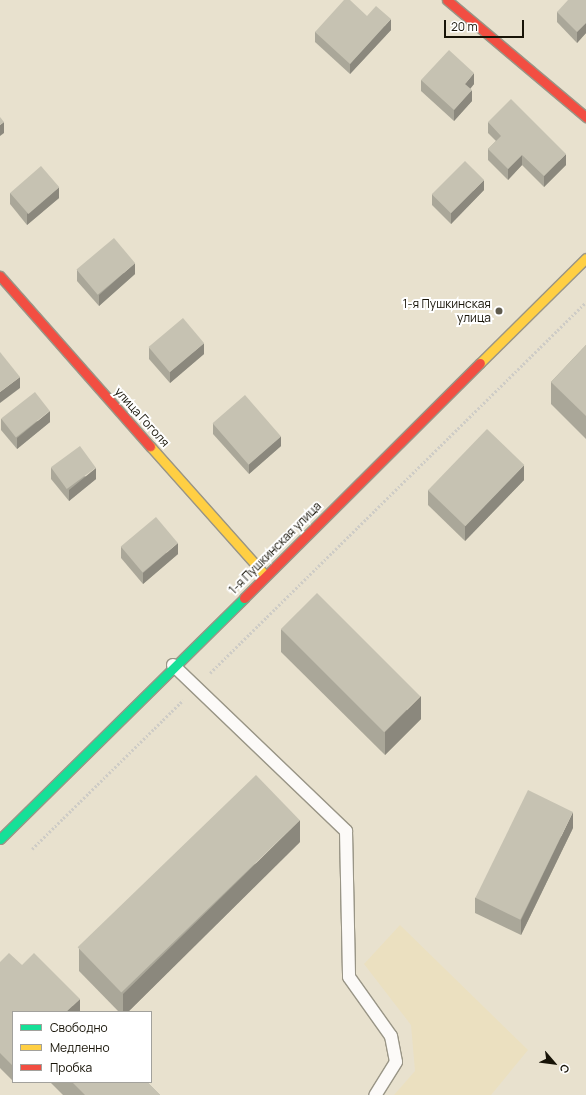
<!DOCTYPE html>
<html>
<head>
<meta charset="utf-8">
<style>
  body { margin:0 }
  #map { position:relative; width:586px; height:1095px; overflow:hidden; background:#e8e1ce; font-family:Manrope,sans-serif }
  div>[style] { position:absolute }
  .built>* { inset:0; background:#ebe0c0 }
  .path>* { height:2.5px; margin-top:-1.25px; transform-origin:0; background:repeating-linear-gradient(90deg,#ceccc6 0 2px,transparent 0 4px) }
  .roads { filter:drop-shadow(1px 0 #999586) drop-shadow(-1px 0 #999586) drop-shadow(0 1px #999586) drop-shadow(0 -1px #999586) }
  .lane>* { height:12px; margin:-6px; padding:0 6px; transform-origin:6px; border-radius:6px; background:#fcfaf8 }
  .fast>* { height:9px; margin:-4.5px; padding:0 4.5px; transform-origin:4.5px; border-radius:4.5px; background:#16e098 }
  .slow>* { height:9px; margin:-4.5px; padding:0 4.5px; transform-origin:4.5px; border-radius:4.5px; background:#ffcf43 }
  .jam>* { height:9px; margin:-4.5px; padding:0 4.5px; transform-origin:4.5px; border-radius:4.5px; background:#f24e42 }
  .wall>* { inset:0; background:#aaa799 }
  .shaded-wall>* { inset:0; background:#8b887d; transform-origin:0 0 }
  .building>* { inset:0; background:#c6c2b2; transform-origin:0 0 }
  .dots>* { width:11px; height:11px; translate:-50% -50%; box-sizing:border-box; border:2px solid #fff; border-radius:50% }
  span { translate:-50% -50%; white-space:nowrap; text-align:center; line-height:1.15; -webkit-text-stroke:4px #fff; paint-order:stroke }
  .poi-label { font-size:12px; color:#171307 }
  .right { translate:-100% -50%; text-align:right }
  .street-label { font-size:12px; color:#171307 }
  .legend { position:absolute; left:12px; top:1011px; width:140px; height:72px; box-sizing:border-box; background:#fff; border:1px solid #a2a19c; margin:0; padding:5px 7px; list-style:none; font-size:12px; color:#171307 }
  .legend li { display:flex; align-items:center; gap:8px; height:20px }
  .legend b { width:20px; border:1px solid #a2a19c }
  .north { position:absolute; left:534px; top:1043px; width:40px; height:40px; -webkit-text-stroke:3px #fff; paint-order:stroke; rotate:118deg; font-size:11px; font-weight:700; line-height:16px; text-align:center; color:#171307 }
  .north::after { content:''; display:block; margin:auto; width:14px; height:18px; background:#171307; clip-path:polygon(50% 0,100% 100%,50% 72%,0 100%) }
  .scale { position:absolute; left:444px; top:20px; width:80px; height:18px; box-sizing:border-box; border:2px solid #171307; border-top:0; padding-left:5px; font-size:12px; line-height:14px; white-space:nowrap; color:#171307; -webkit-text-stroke:3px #fff; paint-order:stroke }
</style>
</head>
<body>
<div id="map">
  <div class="built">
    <i style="clip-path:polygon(400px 925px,528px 1050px,491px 1095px,394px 1095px,415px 1071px,411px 1025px,364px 964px)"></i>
  </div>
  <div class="path">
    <i style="left:210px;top:673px;width:528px;rotate:-44.62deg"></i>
    <i style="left:32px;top:849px;width:212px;rotate:-44.6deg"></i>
  </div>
  <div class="roads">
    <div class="lane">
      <i style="left:173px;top:665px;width:240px;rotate:43.8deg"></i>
      <i style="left:346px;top:831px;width:146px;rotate:88.8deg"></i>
      <i style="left:349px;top:977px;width:72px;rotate:54.6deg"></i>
      <i style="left:391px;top:1036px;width:26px;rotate:79deg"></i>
      <i style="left:396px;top:1062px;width:39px;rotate:122deg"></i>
    </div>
    <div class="fast">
      <i style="left:0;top:839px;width:343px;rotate:-44.6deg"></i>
    </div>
    <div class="slow">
      <i style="left:480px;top:363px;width:149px;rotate:-44.7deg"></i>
      <i style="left:150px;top:446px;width:173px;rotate:48.3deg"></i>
    </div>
    <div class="jam">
      <i style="left:447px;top:0;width:182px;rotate:40.1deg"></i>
      <i style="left:0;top:276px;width:227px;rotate:48.6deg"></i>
      <i style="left:244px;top:598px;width:333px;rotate:-44.9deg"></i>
    </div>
  </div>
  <div class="wall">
    <i style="clip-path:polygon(586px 0,586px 33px,577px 43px,557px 22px,557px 12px)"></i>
    <i style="clip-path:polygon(367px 16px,391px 30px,350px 74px,315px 42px,315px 32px)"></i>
    <i style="clip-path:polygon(421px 80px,474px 84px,470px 89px,472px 101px,454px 121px,421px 91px)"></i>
    <i style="clip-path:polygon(488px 122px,566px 165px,544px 187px,522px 165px,508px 180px,488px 160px,488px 149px,496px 141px,488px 133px)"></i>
    <i style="clip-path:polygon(484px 190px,451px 224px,432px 205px,432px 194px)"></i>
    <i style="clip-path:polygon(10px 193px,59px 198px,27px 225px,10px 204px)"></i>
    <i style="clip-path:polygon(77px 270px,135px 274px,99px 306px,77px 281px)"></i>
    <i style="clip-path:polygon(586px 345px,586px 439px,551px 404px,551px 382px)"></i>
    <i style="clip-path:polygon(149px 348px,204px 354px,170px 383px,149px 359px)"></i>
    <i style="clip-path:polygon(1px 419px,50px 422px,17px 449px,1px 430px)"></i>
    <i style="clip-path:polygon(213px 423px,281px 446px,249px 474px,213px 434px)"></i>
    <i style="clip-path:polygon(51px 468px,96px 479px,69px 501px,51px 479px)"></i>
    <i style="clip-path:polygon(524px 480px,465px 541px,428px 505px,428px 490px)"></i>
    <i style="clip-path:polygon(121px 547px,178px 554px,143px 584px,121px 558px)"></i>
    <i style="clip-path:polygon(281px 629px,421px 719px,385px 755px,281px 652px)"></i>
    <i style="clip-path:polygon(573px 828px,521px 935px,475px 913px,475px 898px)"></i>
    <i style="clip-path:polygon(300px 842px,128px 1012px,119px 1012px,79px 971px,79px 949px)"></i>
    <i style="clip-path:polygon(0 962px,22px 965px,80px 1012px,13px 1012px,13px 1079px,12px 1080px,0 1068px)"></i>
    <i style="clip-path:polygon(50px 1082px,147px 1082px,160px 1095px,63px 1095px)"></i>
  </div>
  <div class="shaded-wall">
    <i style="clip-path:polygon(391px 19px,391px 30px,350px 74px,350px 64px)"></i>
    <i style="clip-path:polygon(586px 23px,586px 33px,577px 43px,577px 32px)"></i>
    <i style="clip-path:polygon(474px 73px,474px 84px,465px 95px,465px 84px)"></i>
    <i style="clip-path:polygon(472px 90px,472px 101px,454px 121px,454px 110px)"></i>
    <i style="clip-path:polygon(4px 122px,4px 133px,0 136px,0 125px)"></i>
    <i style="clip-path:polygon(566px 154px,566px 165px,544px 187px,544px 176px)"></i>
    <i style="clip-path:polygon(522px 155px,522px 165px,508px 180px,508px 169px)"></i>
    <i style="clip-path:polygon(484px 180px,484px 190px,451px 224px,451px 213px)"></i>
    <i style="clip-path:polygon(59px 187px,59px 198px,27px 225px,27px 214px)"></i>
    <i style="clip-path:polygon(135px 263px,135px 274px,99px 306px,99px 295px)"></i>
    <i style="clip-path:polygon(204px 343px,204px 354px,170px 383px,170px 372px)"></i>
    <i style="clip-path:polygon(20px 377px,20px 388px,0 403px,0 392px)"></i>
    <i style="clip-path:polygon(50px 411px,50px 422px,17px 449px,17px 438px)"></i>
    <i style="clip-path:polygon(281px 436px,281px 446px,249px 474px,249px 464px)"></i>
    <i style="clip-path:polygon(524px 465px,524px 480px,465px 541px,465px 526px)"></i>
    <i style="clip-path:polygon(96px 468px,96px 479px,69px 501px,69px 490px)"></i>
    <i style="clip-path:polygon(178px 543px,178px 554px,143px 584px,143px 573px)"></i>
    <i style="clip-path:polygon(421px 696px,421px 719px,385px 755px,385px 732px)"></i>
    <i style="clip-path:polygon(573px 812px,573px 828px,521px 935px,521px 920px)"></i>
    <i style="clip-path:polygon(300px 820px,300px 842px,128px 1012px,123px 1012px,123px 994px)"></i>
    <i style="clip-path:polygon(80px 999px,80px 1012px,66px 1012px)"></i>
    <i style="left:13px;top:1064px;width:15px;height:1px;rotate:90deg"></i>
  </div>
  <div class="building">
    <i style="clip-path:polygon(344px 0,350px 0,367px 16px,376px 6px,391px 19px,350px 64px,315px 32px)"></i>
    <i style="clip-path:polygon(568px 0,586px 0,586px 23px,577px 32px,557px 12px)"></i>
    <i style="clip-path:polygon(449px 50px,474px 73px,465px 84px,472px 90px,454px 110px,421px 80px)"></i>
    <i style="clip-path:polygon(511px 99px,566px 154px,544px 176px,522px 155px,508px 169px,488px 149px,501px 136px,488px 122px)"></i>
    <i style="clip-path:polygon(0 117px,4px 122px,0 125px)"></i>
    <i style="left:465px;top:161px;width:27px;height:47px;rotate:45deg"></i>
    <i style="left:41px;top:166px;width:28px;height:41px;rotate:49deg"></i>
    <i style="left:114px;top:238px;width:33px;height:49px;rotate:50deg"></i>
    <i style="left:183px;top:318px;width:33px;height:45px;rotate:50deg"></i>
    <i style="clip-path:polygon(586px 345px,586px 416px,551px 382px)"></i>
    <i style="clip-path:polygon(0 352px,20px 377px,0 392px)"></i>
    <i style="left:35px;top:392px;width:24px;height:43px;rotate:52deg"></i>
    <i style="left:245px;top:395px;width:55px;height:43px;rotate:49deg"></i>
    <i style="left:487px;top:429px;width:52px;height:85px;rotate:44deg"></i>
    <i style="left:80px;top:446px;width:27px;height:36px;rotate:54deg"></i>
    <i style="left:156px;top:517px;width:34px;height:46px;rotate:50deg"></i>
    <i style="left:317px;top:593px;width:146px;height:51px;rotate:45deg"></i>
    <i style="left:256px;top:775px;width:63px;height:248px;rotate:46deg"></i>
    <i style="left:528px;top:790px;width:50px;height:120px;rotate:26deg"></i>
    <i style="clip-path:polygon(9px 953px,22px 965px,34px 953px,80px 999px,66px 1012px,13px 1012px,13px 1064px,12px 1065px,0 1053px,0 962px)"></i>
    <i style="clip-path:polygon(72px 1082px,147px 1082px,160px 1095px,85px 1095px)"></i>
  </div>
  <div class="dots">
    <i style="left:499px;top:311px;background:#605b4d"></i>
  </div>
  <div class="poi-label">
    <span class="right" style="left:491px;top:311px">1-я Пушкинская<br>улица</span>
  </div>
  <div class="street-label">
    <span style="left:142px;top:417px;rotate:48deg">улица Гоголя</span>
    <span style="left:275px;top:548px;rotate:-45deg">1-я Пушкинская улица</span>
  </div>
  <ul class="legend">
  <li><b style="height:5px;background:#16e098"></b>Свободно</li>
  <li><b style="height:5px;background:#ffcf43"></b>Медленно</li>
  <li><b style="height:5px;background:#f24e42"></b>Пробка</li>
  </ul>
  <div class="north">С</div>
  <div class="scale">20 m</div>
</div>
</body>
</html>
